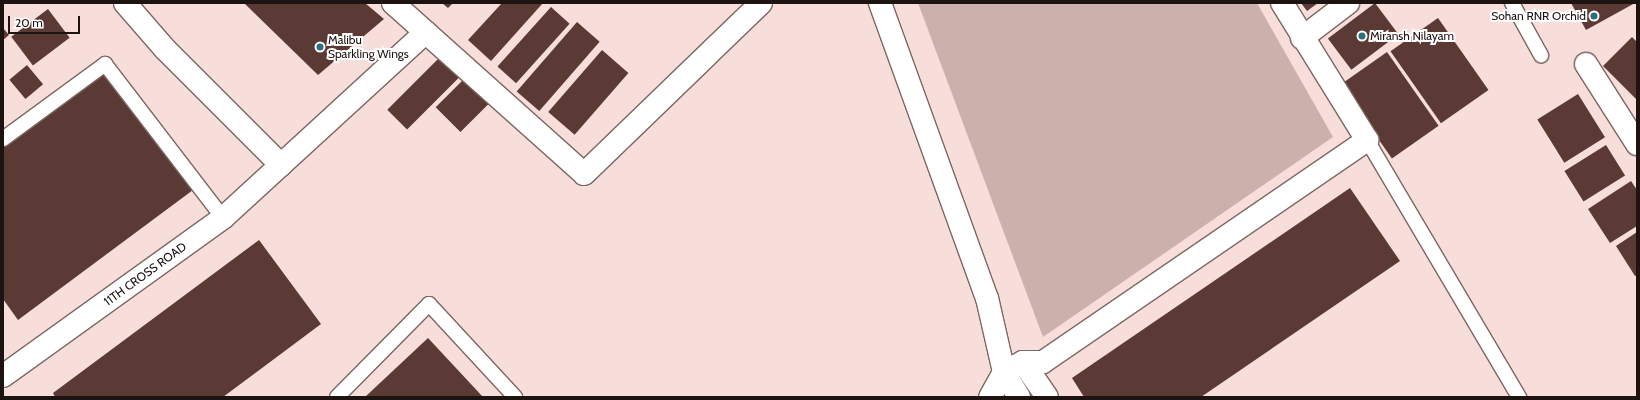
<!DOCTYPE html>
<html>
<head>
<meta charset="utf-8">
<style>
  body { margin:0 }
  #map { position:relative; width:1640px; height:400px; overflow:hidden; background:#f8deda; font-family:Cabin,sans-serif }
  div>[style] { position:absolute }
  .green>* { inset:0; background:#ccb0ab }
  .building>* { inset:0; background:#5b3934; transform-origin:0 0 }
  .roads { filter:drop-shadow(1px 0 #7d6763) drop-shadow(-1px 0 #7d6763) drop-shadow(0 1px #7d6763) drop-shadow(0 -1px #7d6763) }
  .service>* { height:14px; margin:-7px; padding:0 7px; transform-origin:7px; border-radius:7px; background:#fff }
  .minor>* { height:22px; margin:-11px; padding:0 11px; transform-origin:11px; border-radius:11px; background:#fff }
  .tertiary>* { height:22px; margin:-11px; padding:0 11px; transform-origin:11px; border-radius:11px; background:#fff }
  .dots>* { width:11px; height:11px; translate:-50% -50%; box-sizing:border-box; border:2px solid #fff; border-radius:50% }
  span { translate:-50% -50%; white-space:nowrap; text-align:center; line-height:1.15; -webkit-text-stroke:4px #fff; paint-order:stroke }
  .poi-label { font-size:12px; color:#1d1412 }
  .right { translate:-100% -50%; text-align:right }
  .left { translate:0 -50%; text-align:left }
  .street-label { font-size:12px; color:#1d1412 }
  .frame { position:absolute; inset:0; border:4px solid #1d1412; pointer-events:none }
  .scale { position:absolute; left:8px; top:16px; width:72px; height:18px; box-sizing:border-box; border:2px solid #1d1412; border-top:0; padding-left:5px; font-size:12px; line-height:14px; white-space:nowrap; color:#1d1412; -webkit-text-stroke:3px #fff; paint-order:stroke }
</style>
</head>
<body>
<div id="map">
  <div class="green">
    <i style="clip-path:polygon(918px 3px,1257px 3px,1333px 137px,1043px 337px)"></i>
  </div>
  <div class="building">
    <i style="clip-path:polygon(244px 3px,365px 3px,384px 19px,318px 75px)"></i>
    <i style="clip-path:polygon(442px 3px,453px 3px,448px 8px)"></i>
    <i style="clip-path:polygon(502px 3px,543px 3px,491px 61px,468px 40px)"></i>
    <i style="clip-path:polygon(1301px 3px,1318px 3px,1307px 11px)"></i>
    <i style="left:1375px;top:3px;width:39px;height:59px;rotate:53deg"></i>
    <i style="clip-path:polygon(1571px 3px,1635px 3px,1586px 30px)"></i>
    <i style="left:551px;top:7px;width:25px;height:80px;rotate:42deg"></i>
    <i style="left:48px;top:9px;width:36px;height:46px;rotate:53deg"></i>
    <i style="left:1438px;top:18px;width:88px;height:58px;rotate:55deg"></i>
    <i style="left:577px;top:22px;width:30px;height:92px;rotate:41deg"></i>
    <i style="clip-path:polygon(3px 28px,9px 35px,3px 40px)"></i>
    <i style="clip-path:polygon(1632px 37px,1637px 42px,1637px 100px,1603px 66px)"></i>
    <i style="left:602px;top:50px;width:35px;height:82px;rotate:41deg"></i>
    <i style="left:1387px;top:52px;width:90px;height:57px;rotate:55deg"></i>
    <i style="left:441px;top:56px;width:28px;height:76px;rotate:45deg"></i>
    <i style="left:27px;top:65px;width:25px;height:23px;rotate:50deg"></i>
    <i style="clip-path:polygon(105px 70px,193px 190px,18px 320px,3px 299px,3px 146px)"></i>
    <i style="left:464px;top:79px;width:35px;height:40px;rotate:45deg"></i>
    <i style="left:1578px;top:94px;width:51px;height:48px;rotate:58deg"></i>
    <i style="left:1606px;top:145px;width:36px;height:49px;rotate:58deg"></i>
    <i style="clip-path:polygon(1631px 181px,1637px 190px,1637px 226px,1610px 243px,1588px 209px)"></i>
    <i style="clip-path:polygon(1350px 188px,1400px 261px,1201px 397px,1084px 397px,1072px 378px)"></i>
    <i style="clip-path:polygon(1637px 232px,1637px 275px,1635px 276px,1616px 246px)"></i>
    <i style="clip-path:polygon(259px 240px,321px 324px,223px 397px,55px 397px,53px 393px)"></i>
    <i style="clip-path:polygon(428px 338px,483px 397px,365px 397px)"></i>
  </div>
  <div class="roads">
    <div class="service">
      <i style="left:1512px;top:3px;width:60px;rotate:60.9deg"></i>
      <i style="left:3px;top:139px;width:127px;rotate:-36.3deg"></i>
      <i style="left:105px;top:64px;width:194px;rotate:52.5deg"></i>
      <i style="left:1367px;top:140px;width:299px;rotate:59.4deg"></i>
      <i style="left:337px;top:397px;width:131px;rotate:-45.3deg"></i>
      <i style="left:429px;top:304px;width:127px;rotate:47.2deg"></i>
    </div>
    <div class="minor">
      <i style="left:125px;top:3px;width:61px;rotate:49deg"></i>
      <i style="left:165px;top:49px;width:164px;rotate:45deg"></i>
      <i style="left:393px;top:3px;width:256px;rotate:41.8deg"></i>
      <i style="left:584px;top:174px;width:246px;rotate:-44deg"></i>
      <i style="left:1302px;top:38px;width:58px;rotate:-37.3deg"></i>
      <i style="left:1586px;top:64px;width:95px;rotate:57.5deg"></i>
      <i style="left:1023px;top:362px;width:42px;rotate:55.6deg"></i>
      <i style="left:3px;top:376px;width:271px;rotate:-35.7deg"></i>
      <i style="left:223px;top:218px;width:275px;rotate:-42.5deg"></i>
      <i style="left:1019px;top:397px;width:29px;rotate:-121deg"></i>
      <i style="left:1004px;top:372px;width:21px;rotate:-28deg"></i>
      <i style="left:1023px;top:362px;width:20px"></i>
      <i style="left:1043px;top:362px;width:393px;rotate:-34.4deg"></i>
      <i style="left:1367px;top:140px;width:161px;rotate:-121.8deg"></i>
    </div>
    <div class="tertiary">
      <i style="left:880px;top:3px;width:314px;rotate:70.1deg"></i>
      <i style="left:987px;top:298px;width:76px;rotate:77.1deg"></i>
      <i style="left:1004px;top:372px;width:29px;rotate:119deg"></i>
    </div>
  </div>
  <div class="dots">
    <i style="left:1594px;top:16px;background:#2b6f7f"></i>
    <i style="left:1362px;top:36px;background:#2b6f7f"></i>
    <i style="left:320px;top:47px;background:#2b6f7f"></i>
  </div>
  <div class="poi-label">
    <span class="right" style="left:1586px;top:16px">Sohan RNR Orchid</span>
    <span class="left" style="left:1370px;top:36px">Miransh Nilayam</span>
    <span class="left" style="left:328px;top:47px">Malibu<br>Sparkling Wings</span>
  </div>
  <div class="street-label">
    <span style="left:145px;top:274px;rotate:-36deg">11TH CROSS ROAD</span>
  </div>
  <div class="frame"></div>
  <div class="scale">20 m</div>
</div>
</body>
</html>
